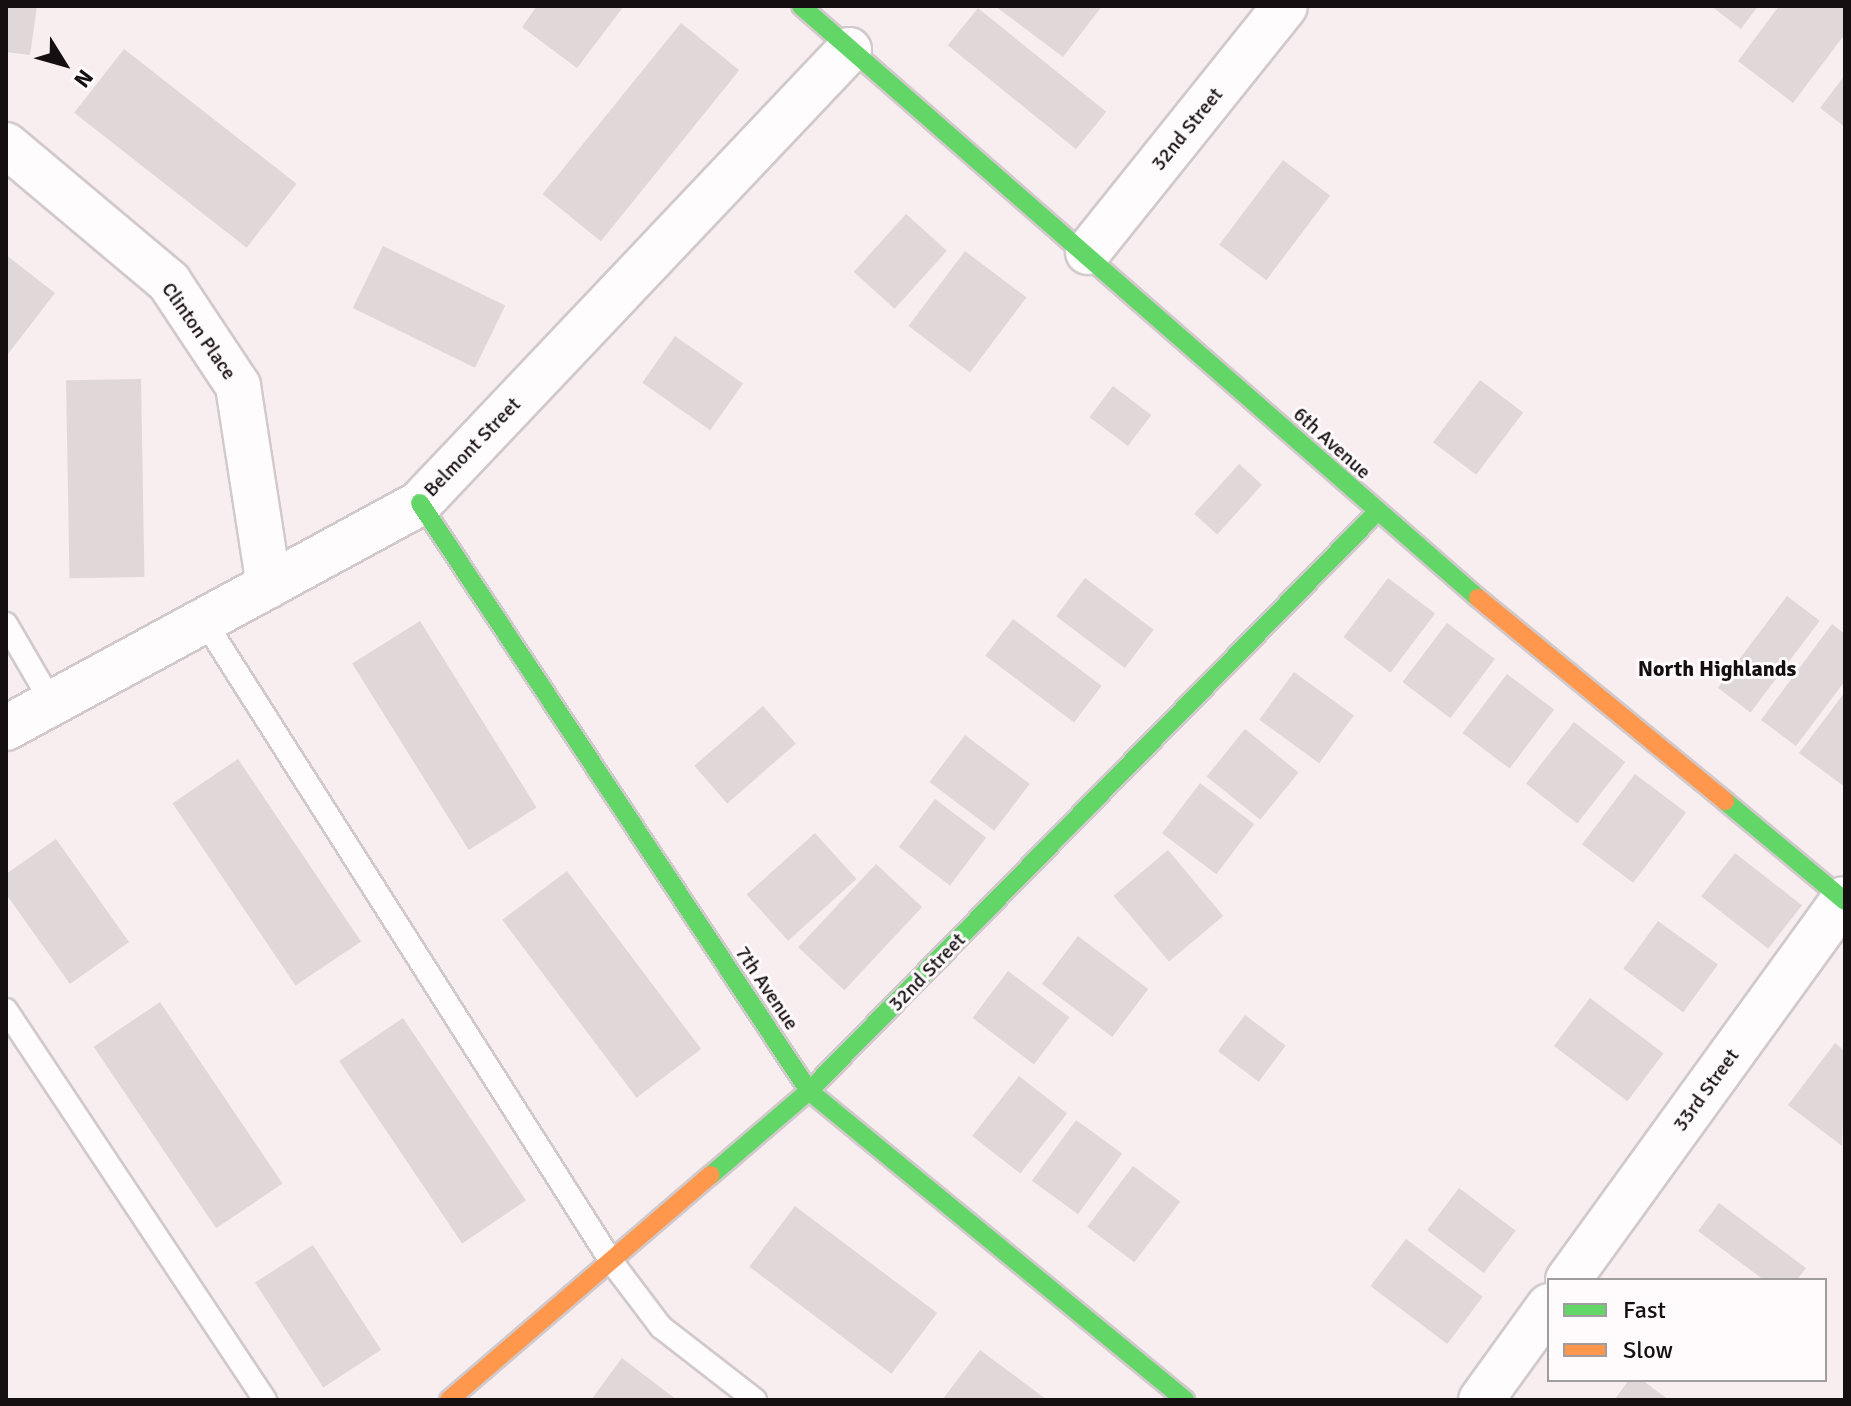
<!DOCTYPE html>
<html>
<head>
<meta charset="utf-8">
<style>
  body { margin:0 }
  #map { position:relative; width:1851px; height:1406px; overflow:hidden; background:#f8eef0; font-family:Signika,sans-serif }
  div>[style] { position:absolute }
  .building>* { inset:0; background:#dfd7d8; transform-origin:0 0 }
  .roads { filter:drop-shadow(2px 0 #d1c9cb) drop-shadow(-2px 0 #d1c9cb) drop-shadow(0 2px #d1c9cb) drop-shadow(0 -2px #d1c9cb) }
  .lane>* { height:22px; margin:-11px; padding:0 11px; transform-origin:11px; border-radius:11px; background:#fefcfd }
  .street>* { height:44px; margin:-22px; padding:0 22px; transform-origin:22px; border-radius:22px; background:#fefcfd }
  .fast>* { height:18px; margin:-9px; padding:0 9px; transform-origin:9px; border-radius:9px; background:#63d668 }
  .slow>* { height:18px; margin:-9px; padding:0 9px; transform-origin:9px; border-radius:9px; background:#ff974d }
  span { translate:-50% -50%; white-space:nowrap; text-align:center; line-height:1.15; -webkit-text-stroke:6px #fffbfc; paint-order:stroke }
  .street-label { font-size:20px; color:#150f11 }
  .neighbourhood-label { font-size:22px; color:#150f11; font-weight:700 }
  .frame { position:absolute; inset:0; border:8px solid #150f11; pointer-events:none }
  .legend { position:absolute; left:1547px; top:1278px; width:280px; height:104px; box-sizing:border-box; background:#fffbfc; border:2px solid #a19d9e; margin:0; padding:10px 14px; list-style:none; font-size:24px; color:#150f11 }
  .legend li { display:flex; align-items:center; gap:16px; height:40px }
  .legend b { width:40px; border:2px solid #a19d9e }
  .north { position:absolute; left:24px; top:24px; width:80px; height:80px; -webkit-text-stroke:6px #fffbfc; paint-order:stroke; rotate:127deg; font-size:22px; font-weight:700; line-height:32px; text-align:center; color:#150f11 }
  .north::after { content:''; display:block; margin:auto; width:28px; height:36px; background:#150f11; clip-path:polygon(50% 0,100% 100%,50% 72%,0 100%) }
</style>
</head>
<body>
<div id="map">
  <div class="building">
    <i style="clip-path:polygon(6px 6px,37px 6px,30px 55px,6px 52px)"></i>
    <i style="clip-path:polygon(537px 6px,624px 6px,577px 68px,522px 27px)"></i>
    <i style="clip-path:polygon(995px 6px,1102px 6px,1063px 57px)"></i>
    <i style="clip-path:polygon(1711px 6px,1758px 6px,1741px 29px)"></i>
    <i style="clip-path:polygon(1779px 6px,1845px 6px,1845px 34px,1793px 103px,1738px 61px)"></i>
    <i style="left:978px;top:8px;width:165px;height:48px;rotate:39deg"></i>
    <i style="left:681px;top:23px;width:75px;height:220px;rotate:39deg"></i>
    <i style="left:124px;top:49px;width:219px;height:81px;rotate:38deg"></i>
    <i style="clip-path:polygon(1845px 75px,1845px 127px,1820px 108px)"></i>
    <i style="left:1283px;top:160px;width:59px;height:106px;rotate:37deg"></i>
    <i style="left:906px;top:214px;width:55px;height:78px;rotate:42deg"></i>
    <i style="left:383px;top:246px;width:136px;height:69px;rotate:26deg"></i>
    <i style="left:965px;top:251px;width:77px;height:94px;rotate:37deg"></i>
    <i style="clip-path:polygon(6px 255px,55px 293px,8px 354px,6px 353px)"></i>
    <i style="left:675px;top:336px;width:83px;height:57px;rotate:35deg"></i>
    <i style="left:141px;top:379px;width:198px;height:75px;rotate:89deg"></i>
    <i style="left:1480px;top:380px;width:54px;height:78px;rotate:37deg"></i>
    <i style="left:1113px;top:386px;width:48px;height:39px;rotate:37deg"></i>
    <i style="left:1239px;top:464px;width:31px;height:67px;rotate:42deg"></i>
    <i style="left:1085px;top:578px;width:86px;height:48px;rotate:37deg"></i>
    <i style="left:1388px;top:578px;width:59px;height:74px;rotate:37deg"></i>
    <i style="left:1787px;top:596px;width:41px;height:115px;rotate:37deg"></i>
    <i style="left:1013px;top:619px;width:111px;height:46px;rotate:37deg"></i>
    <i style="left:420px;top:621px;width:220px;height:80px;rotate:58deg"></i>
    <i style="left:1447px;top:623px;width:60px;height:74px;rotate:37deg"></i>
    <i style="clip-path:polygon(1832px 624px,1845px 634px,1845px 681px,1796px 746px,1761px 720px)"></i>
    <i style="left:1294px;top:672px;width:74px;height:59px;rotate:36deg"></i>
    <i style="left:1507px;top:674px;width:59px;height:74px;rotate:37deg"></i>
    <i style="clip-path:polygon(1845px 692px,1845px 787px,1799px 753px)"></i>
    <i style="left:763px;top:706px;width:50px;height:91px;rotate:49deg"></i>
    <i style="left:1574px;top:722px;width:65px;height:78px;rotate:38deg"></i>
    <i style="left:1245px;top:729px;width:69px;height:61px;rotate:39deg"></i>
    <i style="left:965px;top:735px;width:81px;height:59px;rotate:37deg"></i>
    <i style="left:238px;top:759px;width:220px;height:79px;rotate:56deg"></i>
    <i style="left:1635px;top:774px;width:64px;height:88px;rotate:37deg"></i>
    <i style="left:1200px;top:783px;width:68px;height:63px;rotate:37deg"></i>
    <i style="left:935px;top:799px;width:64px;height:60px;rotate:37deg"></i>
    <i style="left:815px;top:833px;width:62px;height:92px;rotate:48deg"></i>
    <i style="clip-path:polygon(56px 839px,129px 942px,70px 984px,6px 894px,6px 874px)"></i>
    <i style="left:1168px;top:850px;width:86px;height:71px;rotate:50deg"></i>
    <i style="left:1735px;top:853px;width:85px;height:55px;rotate:38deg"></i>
    <i style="left:876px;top:864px;width:63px;height:114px;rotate:43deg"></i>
    <i style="left:567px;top:871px;width:223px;height:81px;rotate:53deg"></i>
    <i style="left:1658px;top:921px;width:74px;height:59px;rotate:36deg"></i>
    <i style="left:1078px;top:936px;width:88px;height:60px;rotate:37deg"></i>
    <i style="left:1008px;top:971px;width:77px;height:59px;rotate:37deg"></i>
    <i style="left:1590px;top:998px;width:92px;height:60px;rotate:37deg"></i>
    <i style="left:160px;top:1002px;width:219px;height:80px;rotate:56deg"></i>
    <i style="left:1245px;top:1015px;width:51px;height:45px;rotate:37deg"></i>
    <i style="left:403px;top:1018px;width:220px;height:77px;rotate:56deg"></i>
    <i style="clip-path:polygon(1835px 1043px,1845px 1051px,1842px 1146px,1788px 1105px)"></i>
    <i style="left:1019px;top:1076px;width:61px;height:76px;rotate:38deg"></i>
    <i style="left:1076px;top:1120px;width:57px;height:75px;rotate:36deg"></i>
    <i style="left:1133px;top:1166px;width:59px;height:76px;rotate:37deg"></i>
    <i style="left:1459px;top:1188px;width:71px;height:53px;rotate:37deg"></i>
    <i style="clip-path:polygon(1719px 1203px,1806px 1268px,1797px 1280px,1764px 1280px,1698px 1231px)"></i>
    <i style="left:795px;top:1206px;width:178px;height:76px;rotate:37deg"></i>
    <i style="left:1406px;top:1239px;width:96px;height:59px;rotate:37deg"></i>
    <i style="left:313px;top:1245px;width:125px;height:69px;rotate:57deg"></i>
    <i style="clip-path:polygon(980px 1350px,1047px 1400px,942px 1400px)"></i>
    <i style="clip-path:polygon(622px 1358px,677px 1400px,591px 1400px)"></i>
    <i style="clip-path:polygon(1629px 1380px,1642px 1380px,1669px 1400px,1614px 1400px)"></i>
  </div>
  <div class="roads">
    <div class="lane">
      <i style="left:205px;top:622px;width:757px;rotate:57.57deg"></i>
      <i style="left:611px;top:1261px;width:83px;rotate:52.9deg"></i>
      <i style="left:661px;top:1327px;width:119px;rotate:37.8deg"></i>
      <i style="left:6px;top:624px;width:91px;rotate:59.8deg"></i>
      <i style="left:6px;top:1010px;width:468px;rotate:56.4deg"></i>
    </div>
    <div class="street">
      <i style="left:6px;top:145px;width:213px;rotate:40deg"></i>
      <i style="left:169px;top:282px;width:125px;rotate:56.4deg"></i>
      <i style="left:238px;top:386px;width:202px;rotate:81.2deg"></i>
      <i style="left:1088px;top:252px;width:315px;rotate:-51.3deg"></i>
      <i style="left:6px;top:728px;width:471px;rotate:-28.5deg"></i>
      <i style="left:420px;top:503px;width:624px;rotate:-46.56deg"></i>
      <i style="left:1568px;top:1280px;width:470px;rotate:-54.1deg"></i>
      <i style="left:1481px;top:1400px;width:116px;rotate:-54.1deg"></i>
    </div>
    <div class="fast">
      <i style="left:801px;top:6px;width:899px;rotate:41.17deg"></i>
      <i style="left:420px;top:503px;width:705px;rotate:56.51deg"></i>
      <i style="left:809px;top:1091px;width:487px;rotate:39.4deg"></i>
      <i style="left:1725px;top:801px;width:156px;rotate:39.8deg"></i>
      <i style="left:711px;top:1175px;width:129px;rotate:-40.6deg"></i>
      <i style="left:809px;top:1091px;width:810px;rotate:-45.55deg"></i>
    </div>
    <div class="slow">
      <i style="left:1478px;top:598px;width:320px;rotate:39.4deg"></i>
      <i style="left:449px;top:1400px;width:345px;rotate:-40.7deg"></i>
    </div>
  </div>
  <div class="street-label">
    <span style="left:1187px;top:129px;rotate:-51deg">32nd Street</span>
    <span style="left:199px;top:331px;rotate:55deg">Clinton Place</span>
    <span style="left:1332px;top:443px;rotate:42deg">6th Avenue</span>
    <span style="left:472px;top:447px;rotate:-46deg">Belmont Street</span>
    <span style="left:927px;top:972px;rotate:-46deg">32nd Street</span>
    <span style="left:767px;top:988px;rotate:56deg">7th Avenue</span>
    <span style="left:1706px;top:1090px;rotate:-54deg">33rd Street</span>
  </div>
  <div class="neighbourhood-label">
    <span style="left:1717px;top:669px">North Highlands</span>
  </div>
  <div class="frame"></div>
  <ul class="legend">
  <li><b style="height:10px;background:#63d668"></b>Fast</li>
  <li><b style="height:10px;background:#ff974d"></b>Slow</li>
  </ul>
  <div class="north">N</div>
</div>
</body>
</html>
